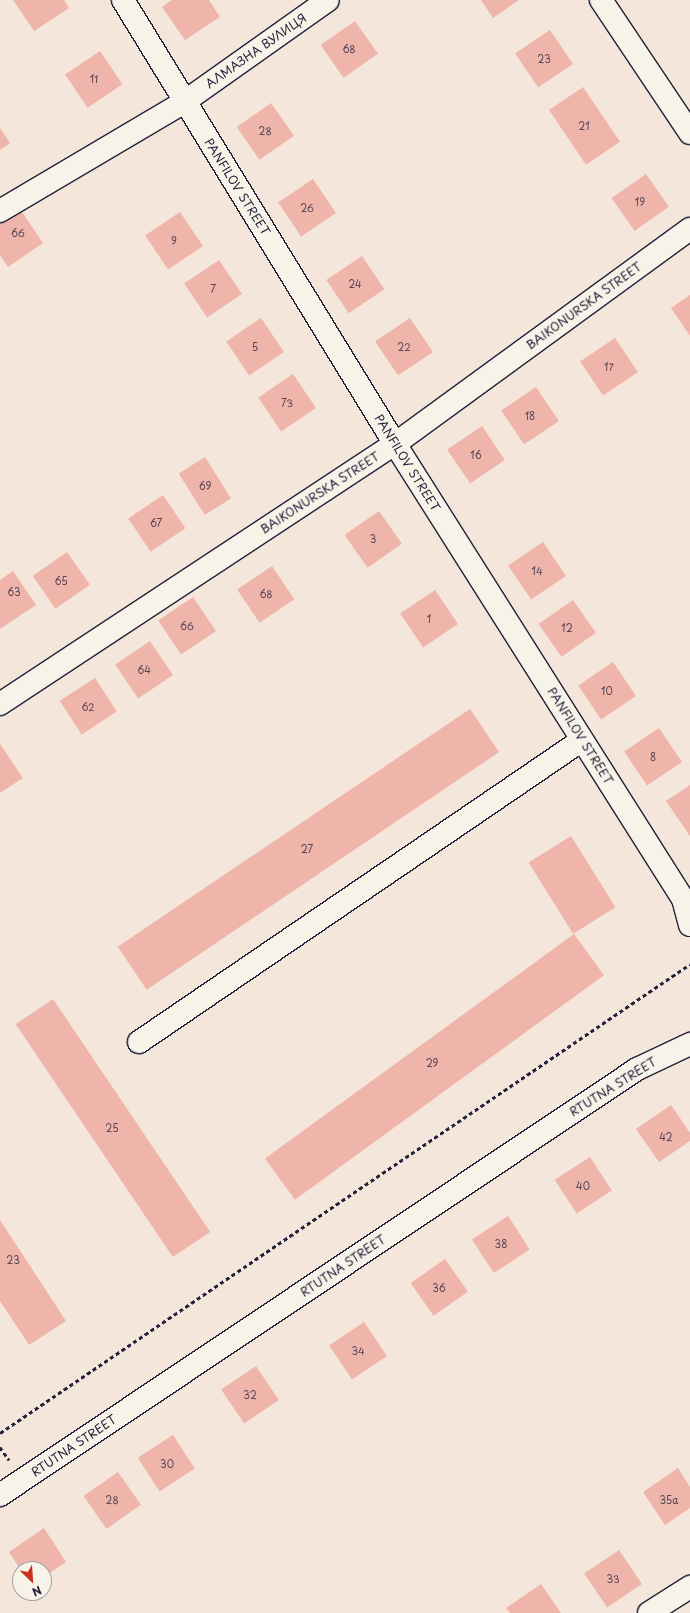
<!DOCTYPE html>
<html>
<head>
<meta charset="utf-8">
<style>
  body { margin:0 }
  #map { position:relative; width:690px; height:1613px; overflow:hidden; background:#f5e6dc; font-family:"Playpen Sans",sans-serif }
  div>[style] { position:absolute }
  .building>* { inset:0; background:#efb4aa; transform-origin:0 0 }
  .path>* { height:2.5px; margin-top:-1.25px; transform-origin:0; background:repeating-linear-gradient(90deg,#22223b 0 4px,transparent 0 7px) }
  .roads { filter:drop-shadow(1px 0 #22223b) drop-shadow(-1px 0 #22223b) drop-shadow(0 1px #22223b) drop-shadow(0 -1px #22223b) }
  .minor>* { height:22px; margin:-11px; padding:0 11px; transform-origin:11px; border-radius:11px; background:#f7f3e8 }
  .major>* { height:22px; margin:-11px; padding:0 11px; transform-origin:11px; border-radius:11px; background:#f7f3e8 }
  span { translate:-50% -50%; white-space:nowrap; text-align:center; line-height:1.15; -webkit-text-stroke:4px #f7f3e8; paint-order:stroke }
  .number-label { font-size:10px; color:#554657 }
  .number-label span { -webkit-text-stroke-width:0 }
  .street-label { font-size:12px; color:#22223b }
  .north { position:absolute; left:12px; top:1561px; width:40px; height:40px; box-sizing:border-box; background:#f7f3e8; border:1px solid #a29fa3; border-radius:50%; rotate:155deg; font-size:11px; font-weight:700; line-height:16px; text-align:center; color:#22223b }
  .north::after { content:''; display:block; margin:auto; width:14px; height:18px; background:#c8321e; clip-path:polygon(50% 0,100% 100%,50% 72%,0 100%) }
</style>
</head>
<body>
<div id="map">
  <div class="building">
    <i style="clip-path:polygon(13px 0,64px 0,69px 8px,34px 31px)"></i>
    <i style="clip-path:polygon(172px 0,209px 0,220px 17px,185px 40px,162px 7px)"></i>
    <i style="clip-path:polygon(481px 0,519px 0,493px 18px)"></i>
    <i style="left:355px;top:21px;width:40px;height:42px;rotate:55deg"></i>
    <i style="left:550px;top:30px;width:41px;height:42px;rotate:56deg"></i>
    <i style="left:100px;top:51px;width:40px;height:42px;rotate:56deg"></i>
    <i style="left:583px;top:87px;width:66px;height:41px;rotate:56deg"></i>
    <i style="left:271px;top:103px;width:40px;height:42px;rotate:55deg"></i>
    <i style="clip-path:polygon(0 128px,10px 143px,0 150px)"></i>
    <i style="left:646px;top:174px;width:40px;height:42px;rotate:55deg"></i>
    <i style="left:313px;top:179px;width:41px;height:42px;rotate:56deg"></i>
    <i style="clip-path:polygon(20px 209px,43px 243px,8px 267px,0 255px,0 223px)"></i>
    <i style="left:180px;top:212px;width:41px;height:42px;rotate:56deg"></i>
    <i style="left:362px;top:256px;width:40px;height:43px;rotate:56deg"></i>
    <i style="left:219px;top:260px;width:41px;height:42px;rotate:56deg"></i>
    <i style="clip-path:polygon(690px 295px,690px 336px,671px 308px)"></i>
    <i style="left:261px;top:318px;width:41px;height:42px;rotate:56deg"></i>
    <i style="left:410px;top:318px;width:41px;height:42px;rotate:56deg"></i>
    <i style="left:615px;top:338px;width:41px;height:42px;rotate:56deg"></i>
    <i style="left:293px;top:374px;width:41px;height:42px;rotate:56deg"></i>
    <i style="left:536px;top:387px;width:41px;height:42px;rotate:56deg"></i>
    <i style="left:482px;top:426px;width:41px;height:42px;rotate:56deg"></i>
    <i style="left:205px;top:457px;width:49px;height:31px;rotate:58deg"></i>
    <i style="left:163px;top:495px;width:40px;height:42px;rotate:56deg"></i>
    <i style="left:379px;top:511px;width:40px;height:42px;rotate:55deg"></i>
    <i style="left:543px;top:542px;width:41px;height:42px;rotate:56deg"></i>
    <i style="left:67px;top:552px;width:40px;height:42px;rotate:55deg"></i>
    <i style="left:272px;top:566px;width:40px;height:42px;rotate:56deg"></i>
    <i style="clip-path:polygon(13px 571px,36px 605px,0 629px,0 580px)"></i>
    <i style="left:435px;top:590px;width:41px;height:42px;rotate:56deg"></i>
    <i style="left:193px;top:597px;width:41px;height:42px;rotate:56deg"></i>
    <i style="left:573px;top:600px;width:40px;height:42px;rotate:55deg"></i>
    <i style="left:150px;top:641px;width:41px;height:42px;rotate:56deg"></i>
    <i style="left:613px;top:662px;width:41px;height:42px;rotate:56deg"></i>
    <i style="left:95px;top:678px;width:40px;height:42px;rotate:57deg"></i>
    <i style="left:470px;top:709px;width:52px;height:425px;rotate:56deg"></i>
    <i style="left:659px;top:728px;width:41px;height:42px;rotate:56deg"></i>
    <i style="clip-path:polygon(0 744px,23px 778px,0 793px)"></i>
    <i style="clip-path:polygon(690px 785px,690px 836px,666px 801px)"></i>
    <i style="left:571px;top:836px;width:84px;height:50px;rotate:58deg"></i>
    <i style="left:574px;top:934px;width:51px;height:382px;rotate:54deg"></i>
    <i style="left:53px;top:999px;width:281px;height:45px;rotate:56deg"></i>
    <i style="clip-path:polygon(671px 1105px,690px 1133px,690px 1141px,659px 1162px,636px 1129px)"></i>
    <i style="left:590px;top:1157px;width:40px;height:42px;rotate:57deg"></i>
    <i style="left:508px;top:1216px;width:40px;height:43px;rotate:57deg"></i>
    <i style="clip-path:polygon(0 1220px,66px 1321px,29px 1345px,0 1301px)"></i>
    <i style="left:445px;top:1259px;width:40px;height:42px;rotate:55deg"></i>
    <i style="left:364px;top:1322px;width:41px;height:42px;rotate:56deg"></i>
    <i style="left:256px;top:1366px;width:41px;height:42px;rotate:56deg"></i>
    <i style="left:173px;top:1435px;width:40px;height:42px;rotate:57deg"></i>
    <i style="clip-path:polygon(678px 1468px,690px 1487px,690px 1508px,665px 1525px,643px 1492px)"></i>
    <i style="left:118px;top:1472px;width:40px;height:42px;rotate:55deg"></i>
    <i style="clip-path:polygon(44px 1528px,66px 1562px,44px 1577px,44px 1569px,20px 1569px,9px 1552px)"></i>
    <i style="left:619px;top:1550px;width:41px;height:42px;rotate:56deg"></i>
    <i style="clip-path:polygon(541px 1584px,561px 1613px,510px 1613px,506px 1608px)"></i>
  </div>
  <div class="path">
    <i style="left:0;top:1433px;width:834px;rotate:-34.2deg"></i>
    <i style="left:0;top:1447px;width:16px;rotate:55deg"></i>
  </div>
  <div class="roads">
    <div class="minor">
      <i style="left:123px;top:0;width:521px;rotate:58.51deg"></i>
      <i style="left:395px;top:444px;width:538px;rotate:57.67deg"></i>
      <i style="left:683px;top:899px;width:27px;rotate:75deg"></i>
      <i style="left:601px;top:0;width:160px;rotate:56.2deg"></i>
      <i style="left:0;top:211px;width:214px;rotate:-30.6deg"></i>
      <i style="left:184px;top:102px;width:176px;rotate:-35.3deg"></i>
      <i style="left:0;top:704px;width:473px;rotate:-33.4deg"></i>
      <i style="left:395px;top:444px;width:365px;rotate:-36.1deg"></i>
      <i style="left:139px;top:1042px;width:536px;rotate:-34.28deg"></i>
      <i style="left:649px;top:1613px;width:49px;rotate:-32.4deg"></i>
    </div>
    <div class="major">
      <i style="left:0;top:1495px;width:766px;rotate:-33.77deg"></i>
      <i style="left:637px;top:1069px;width:59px;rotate:-25.3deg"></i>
    </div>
  </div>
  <div class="number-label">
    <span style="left:349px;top:49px">68</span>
    <span style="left:544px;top:59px">23</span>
    <span style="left:94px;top:79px">11</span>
    <span style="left:584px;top:126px">21</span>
    <span style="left:265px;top:131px">28</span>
    <span style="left:640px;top:202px">19</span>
    <span style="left:307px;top:208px">26</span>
    <span style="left:18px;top:233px">66</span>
    <span style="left:174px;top:241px">9</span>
    <span style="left:355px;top:284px">24</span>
    <span style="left:213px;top:289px">7</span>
    <span style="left:255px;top:347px">5</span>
    <span style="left:404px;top:347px">22</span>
    <span style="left:609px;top:367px">17</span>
    <span style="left:287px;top:403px">73</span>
    <span style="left:530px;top:416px">18</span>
    <span style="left:476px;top:455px">16</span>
    <span style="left:205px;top:486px">69</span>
    <span style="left:156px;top:523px">67</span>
    <span style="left:373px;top:539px">3</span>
    <span style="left:537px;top:571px">14</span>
    <span style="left:61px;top:581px">65</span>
    <span style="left:14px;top:592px">63</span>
    <span style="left:266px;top:594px">68</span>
    <span style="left:429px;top:619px">1</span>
    <span style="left:187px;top:626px">66</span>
    <span style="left:567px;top:628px">12</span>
    <span style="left:144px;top:670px">64</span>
    <span style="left:607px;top:691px">10</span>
    <span style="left:88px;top:707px">62</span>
    <span style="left:653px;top:757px">8</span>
    <span style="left:307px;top:849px">27</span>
    <span style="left:432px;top:1063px">29</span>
    <span style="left:112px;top:1128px">25</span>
    <span style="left:666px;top:1137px">42</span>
    <span style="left:583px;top:1186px">40</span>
    <span style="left:501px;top:1244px">38</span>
    <span style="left:13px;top:1260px">23</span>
    <span style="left:439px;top:1288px">36</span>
    <span style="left:358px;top:1351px">34</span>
    <span style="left:250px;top:1395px">32</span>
    <span style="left:167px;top:1464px">30</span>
    <span style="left:112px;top:1500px">28</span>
    <span style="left:669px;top:1500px">35а</span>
    <span style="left:613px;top:1579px">33</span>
  </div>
  <div class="street-label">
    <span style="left:256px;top:51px;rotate:-35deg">АЛМАЗНА ВУЛИЦЯ</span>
    <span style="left:237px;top:187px;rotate:58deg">PANFILOV STREET</span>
    <span style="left:584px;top:306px;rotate:-36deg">BAIKONURSKA STREET</span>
    <span style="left:407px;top:463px;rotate:58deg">PANFILOV STREET</span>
    <span style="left:320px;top:493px;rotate:-33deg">BAIKONURSKA STREET</span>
    <span style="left:580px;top:736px;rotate:58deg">PANFILOV STREET</span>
    <span style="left:613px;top:1087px;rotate:-32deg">RTUTNA STREET</span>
    <span style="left:343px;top:1266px;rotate:-34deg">RTUTNA STREET</span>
    <span style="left:74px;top:1446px;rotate:-34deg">RTUTNA STREET</span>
  </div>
  <div class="north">N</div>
</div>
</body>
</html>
